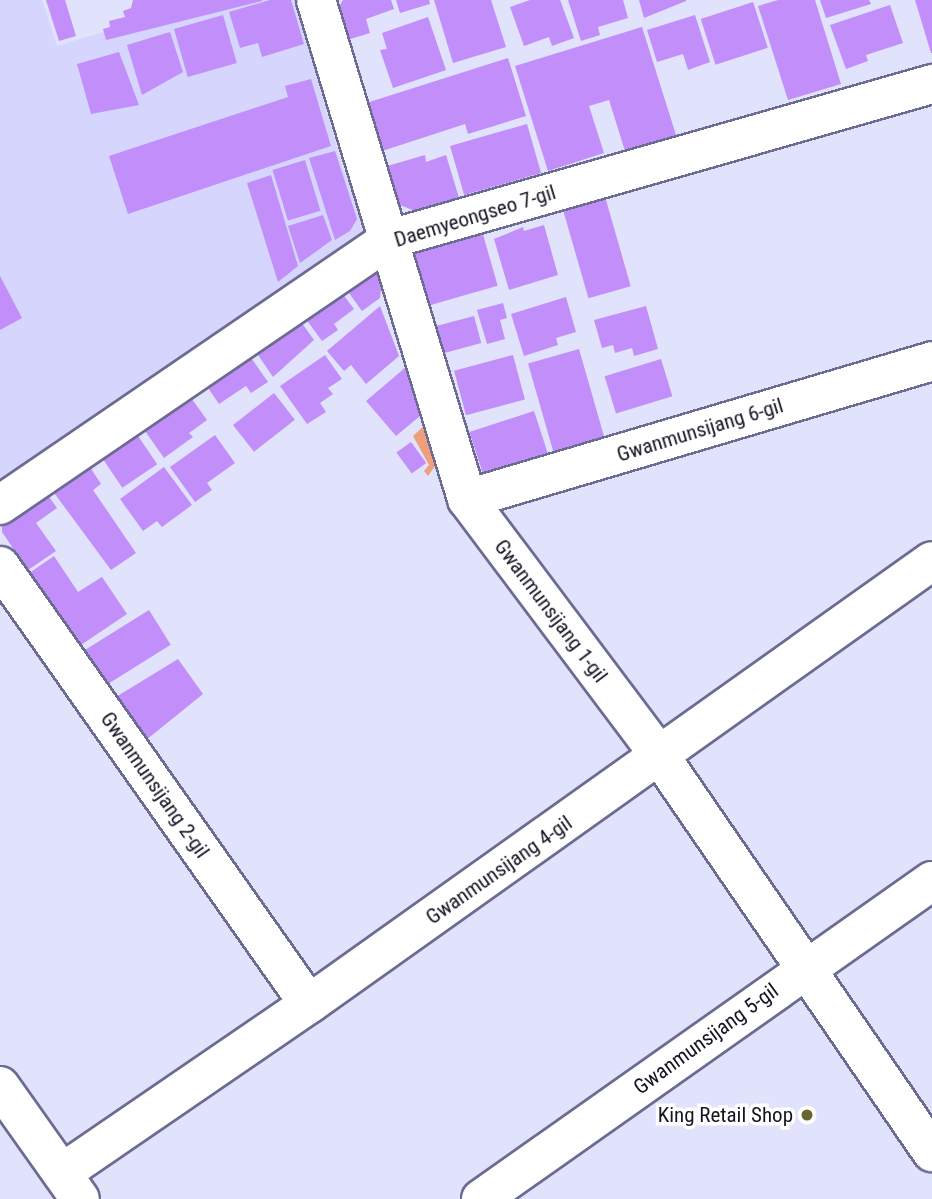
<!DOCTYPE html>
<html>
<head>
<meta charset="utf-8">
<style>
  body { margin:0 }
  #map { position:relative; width:932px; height:1199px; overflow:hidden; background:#e1e2fb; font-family:"Roboto Condensed",sans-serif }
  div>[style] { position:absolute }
  .built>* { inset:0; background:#d5d5fd }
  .green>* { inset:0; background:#ef9f7b }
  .building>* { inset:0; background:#c28ffa; transform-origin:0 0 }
  .roads { filter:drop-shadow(2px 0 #6c6b91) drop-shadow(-2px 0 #6c6b91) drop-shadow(0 2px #6c6b91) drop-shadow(0 -2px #6c6b91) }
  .minor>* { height:38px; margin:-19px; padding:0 19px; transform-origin:19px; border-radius:19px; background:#fff }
  .dots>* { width:19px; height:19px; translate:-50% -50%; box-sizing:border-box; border:4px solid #fff; border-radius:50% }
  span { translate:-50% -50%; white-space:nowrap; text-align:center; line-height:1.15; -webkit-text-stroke:7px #fff; paint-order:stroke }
  .street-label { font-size:21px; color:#151423 }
  .poi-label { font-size:21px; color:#151423 }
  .right { translate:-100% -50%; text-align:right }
</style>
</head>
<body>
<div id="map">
  <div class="built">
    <i style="clip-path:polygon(0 0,42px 0,57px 46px,209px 0,295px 0,344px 172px,369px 235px,0 488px)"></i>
  </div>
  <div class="green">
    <i style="clip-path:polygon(427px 423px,437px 463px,428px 476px,424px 471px,429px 465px,413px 436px)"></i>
  </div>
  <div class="building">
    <i style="clip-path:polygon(46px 0,65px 0,76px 36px,59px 41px)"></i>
    <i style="clip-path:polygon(133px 0,262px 0,262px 1px,106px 40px,103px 29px,110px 27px,109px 21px,125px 17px,123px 11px,131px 8px)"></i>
    <i style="clip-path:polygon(270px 0,291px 0,304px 44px,262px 57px,258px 43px,240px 48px,229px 12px)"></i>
    <i style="clip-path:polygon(343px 0,391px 0,394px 9px,366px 19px,370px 33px,347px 40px,337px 10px)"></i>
    <i style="clip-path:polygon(396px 0,429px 0,430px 4px,400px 13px)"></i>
    <i style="clip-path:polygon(434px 0,491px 0,506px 47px,453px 63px)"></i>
    <i style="clip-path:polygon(530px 0,560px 0,574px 38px,552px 46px,549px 37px,524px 46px,510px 7px)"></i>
    <i style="clip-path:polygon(568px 0,623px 0,628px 18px,598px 27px,600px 35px,581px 41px)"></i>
    <i style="clip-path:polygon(639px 0,686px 0,686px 1px,644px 18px)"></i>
    <i style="clip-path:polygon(778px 0,815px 0,841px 84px,788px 100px,758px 6px)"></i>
    <i style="clip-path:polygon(820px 0,869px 0,871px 4px,826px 18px)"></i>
    <i style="clip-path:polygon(915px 0,932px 0,932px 53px,931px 53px)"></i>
    <i style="left:753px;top:2px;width:48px;height:55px;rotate:72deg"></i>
    <i style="clip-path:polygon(890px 5px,903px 43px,866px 55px,868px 61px,846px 69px,830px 25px)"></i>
    <i style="left:223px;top:15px;width:50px;height:51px;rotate:74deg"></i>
    <i style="clip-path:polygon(695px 15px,710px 62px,688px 70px,683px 54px,657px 62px,647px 30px)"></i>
    <i style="clip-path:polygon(428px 17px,446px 70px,393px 88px,380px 50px,387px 49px,382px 33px)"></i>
    <i style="clip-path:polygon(642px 27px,676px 135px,625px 151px,609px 100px,589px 106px,604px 153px,548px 171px,515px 66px)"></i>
    <i style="clip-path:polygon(170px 32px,183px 72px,142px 95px,127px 45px)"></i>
    <i style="clip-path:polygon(119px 52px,139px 105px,91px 114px,77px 64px)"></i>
    <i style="clip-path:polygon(508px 58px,526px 116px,468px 134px,465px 124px,376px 153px,360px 105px)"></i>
    <i style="clip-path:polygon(311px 79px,331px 146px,128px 214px,109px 156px,288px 97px,285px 86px)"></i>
    <i style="left:527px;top:124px;width:51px;height:80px;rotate:74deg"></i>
    <i style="clip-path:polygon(335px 151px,357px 219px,350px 231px,335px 240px,309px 158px)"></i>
    <i style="clip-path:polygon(425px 155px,426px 162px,446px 155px,460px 201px,420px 213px,395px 203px,384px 167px)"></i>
    <i style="left:305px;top:160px;width:53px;height:34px;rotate:73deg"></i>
    <i style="clip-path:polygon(271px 175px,298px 266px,278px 282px,247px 183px)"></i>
    <i style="left:604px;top:193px;width:97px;height:44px;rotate:74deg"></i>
    <i style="clip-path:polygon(323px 215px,332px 240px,300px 263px,288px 226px)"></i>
    <i style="clip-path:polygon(544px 225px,558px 275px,509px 290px,494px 239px,523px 227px,524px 231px)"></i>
    <i style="left:482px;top:231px;width:57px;height:77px;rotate:74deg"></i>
    <i style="clip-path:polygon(360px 268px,377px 274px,381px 288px,380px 298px,362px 311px,341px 282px)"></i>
    <i style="clip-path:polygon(0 276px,22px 318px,0 330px)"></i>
    <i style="clip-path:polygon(336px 285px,354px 309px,334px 324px,338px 330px,322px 341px,300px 311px)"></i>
    <i style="clip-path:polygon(566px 297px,576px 332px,556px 338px,558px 345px,524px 356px,511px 314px)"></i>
    <i style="clip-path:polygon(503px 303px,507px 318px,500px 320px,505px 339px,487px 344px,477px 310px)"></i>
    <i style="clip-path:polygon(380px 306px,399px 356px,366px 384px,351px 365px,344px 371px,327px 351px)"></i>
    <i style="clip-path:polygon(646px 306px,658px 349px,634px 356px,632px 348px,615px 353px,613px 345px,602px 348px,594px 320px)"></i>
    <i style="clip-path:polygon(294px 312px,314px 340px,273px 377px,250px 343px)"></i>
    <i style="left:474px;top:316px;width:28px;height:40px;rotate:75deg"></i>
    <i style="clip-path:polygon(245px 349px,268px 382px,251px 393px,246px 386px,219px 404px,202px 379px)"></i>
    <i style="left:579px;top:349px;width:92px;height:53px;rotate:74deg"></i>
    <i style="clip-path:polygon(325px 355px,342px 379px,328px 388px,333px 394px,320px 403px,326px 412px,307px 424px,280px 386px)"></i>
    <i style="left:513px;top:355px;width:46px;height:61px;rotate:75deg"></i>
    <i style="left:661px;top:359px;width:39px;height:59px;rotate:73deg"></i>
    <i style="clip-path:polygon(406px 367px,420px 416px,396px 436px,366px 401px)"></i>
    <i style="clip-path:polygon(184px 388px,207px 420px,189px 433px,193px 437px,164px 458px,138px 421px)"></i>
    <i style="left:274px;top:393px;width:34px;height:52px;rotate:52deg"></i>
    <i style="left:534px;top:411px;width:44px;height:68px;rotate:72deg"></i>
    <i style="left:132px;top:427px;width:45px;height:42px;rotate:56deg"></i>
    <i style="clip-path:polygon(215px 435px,235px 463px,207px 483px,212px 490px,195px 502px,170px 467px)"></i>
    <i style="left:411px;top:442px;width:26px;height:18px;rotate:54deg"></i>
    <i style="clip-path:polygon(86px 461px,101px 484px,93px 490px,136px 553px,111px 570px,49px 486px)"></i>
    <i style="clip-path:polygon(164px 467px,192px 505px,162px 527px,157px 521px,143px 531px,120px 499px)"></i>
    <i style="clip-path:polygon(43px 488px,57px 508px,36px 523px,56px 551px,28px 570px,2px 532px,2px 517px)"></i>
    <i style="clip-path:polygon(54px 556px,78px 592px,102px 577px,127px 614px,78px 647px,28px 574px)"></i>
    <i style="left:149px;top:610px;width:41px;height:77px;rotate:58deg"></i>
    <i style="clip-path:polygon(178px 659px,203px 694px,146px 740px,116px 697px)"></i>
  </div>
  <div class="roads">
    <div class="minor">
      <i style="left:316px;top:0;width:521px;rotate:73.16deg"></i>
      <i style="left:467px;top:499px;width:320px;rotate:53.1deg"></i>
      <i style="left:659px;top:755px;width:482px;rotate:55.5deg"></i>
      <i style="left:467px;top:499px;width:485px;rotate:-16.5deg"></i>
      <i style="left:0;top:505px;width:472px;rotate:-34.3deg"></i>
      <i style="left:390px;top:239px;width:564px;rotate:-15.96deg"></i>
      <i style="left:0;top:566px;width:536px;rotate:54.8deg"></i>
      <i style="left:0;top:1086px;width:138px;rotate:54.7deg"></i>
      <i style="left:62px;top:1173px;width:299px;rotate:-34.4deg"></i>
      <i style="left:309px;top:1004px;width:764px;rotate:-35.42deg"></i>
      <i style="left:481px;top:1199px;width:552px;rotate:-35.19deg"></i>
    </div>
  </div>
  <div class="dots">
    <i style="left:807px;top:1115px;background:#696532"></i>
  </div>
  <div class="street-label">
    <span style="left:475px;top:216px;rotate:-17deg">Daemyeongseo 7-gil</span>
    <span style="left:700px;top:430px;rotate:-17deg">Gwanmunsijang 6-gil</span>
    <span style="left:551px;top:611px;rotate:53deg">Gwanmunsijang 1-gil</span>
    <span style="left:155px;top:785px;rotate:55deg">Gwanmunsijang 2-gil</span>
    <span style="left:499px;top:870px;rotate:-35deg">Gwanmunsijang 4-gil</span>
    <span style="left:706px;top:1039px;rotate:-36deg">Gwanmunsijang 5-gil</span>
  </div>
  <div class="poi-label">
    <span class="right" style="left:793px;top:1115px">King Retail Shop</span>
  </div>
</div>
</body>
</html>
